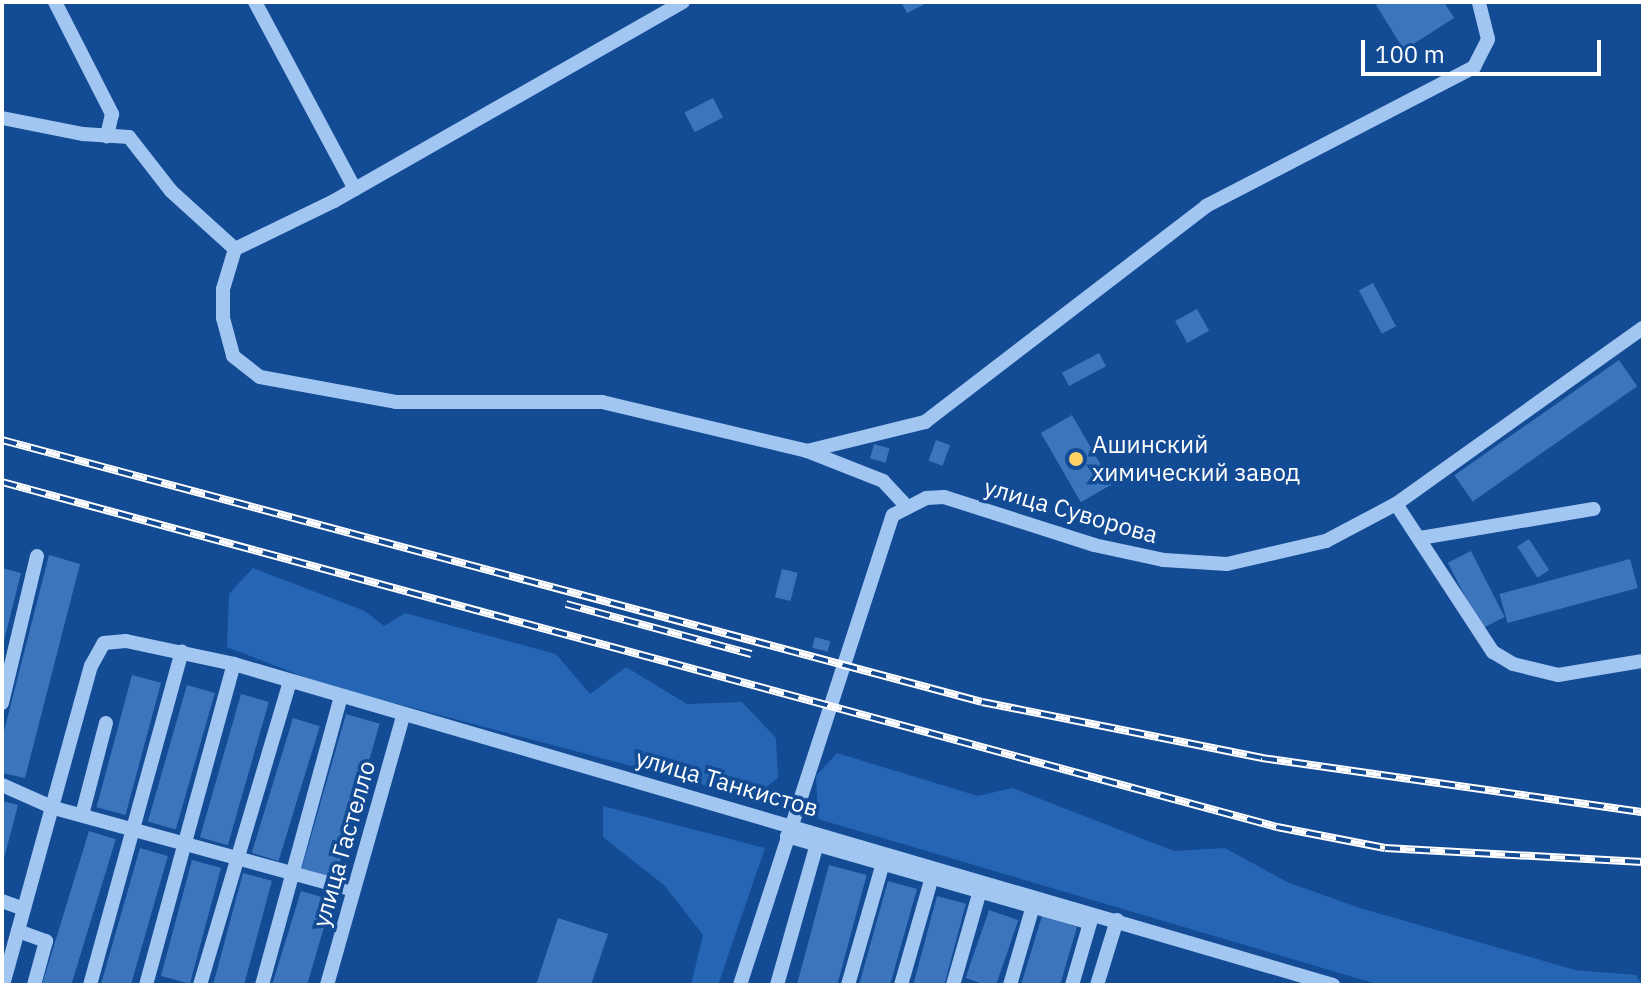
<!DOCTYPE html>
<html>
<head>
<meta charset="utf-8">
<style>
  body { margin:0 }
  #map { position:relative; width:1645px; height:987px; overflow:hidden; background:#134b94; font-family:"IBM Plex Sans",sans-serif }
  div>[style] { position:absolute }
  .green>* { inset:0; background:#2565b3 }
  .building>* { inset:0; background:#3c75bc; transform-origin:0 0 }
  .minor>* { height:14px; margin:-7px; padding:0 7px; transform-origin:7px; border-radius:7px; background:#a2c6f2 }
  .rail>* { height:8px; margin-top:-4px; transform-origin:0; background:repeating-linear-gradient(90deg,#134b94 0 15px,#fff 0 30px); box-sizing:border-box; border-block:2px solid #fff }
  .dots>* { width:22px; height:22px; translate:-50% -50%; box-sizing:border-box; border:4px solid #134b94; border-radius:50% }
  span { translate:-50% -50%; white-space:nowrap; text-align:center; line-height:1.15; -webkit-text-stroke:7px #134b94; paint-order:stroke }
  .poi-label { font-size:24px; color:#fff }
  .left { translate:0 -50%; text-align:left }
  .street-label { font-size:24px; color:#fff }
  .frame { position:absolute; inset:0; border:4px solid #fff; pointer-events:none }
  .scale { position:absolute; left:1361px; top:40px; width:240px; height:36px; box-sizing:border-box; border:4px solid #fff; border-top:0; padding-left:10px; font-size:24px; line-height:28px; white-space:nowrap; color:#fff; -webkit-text-stroke:6px #134b94; paint-order:stroke }
</style>
</head>
<body>
<div id="map">
  <div class="green">
    <i style="clip-path:polygon(253px 568px,365px 611px,384px 626px,405px 613px,556px 654px,590px 694px,626px 667px,687px 704px,742px 702px,776px 738px,778px 778px,752px 798px,319px 683px,227px 647px,229px 594px)"></i>
    <i style="clip-path:polygon(837px 753px,978px 796px,1012px 788px,1174px 851px,1225px 848px,1287px 882px,1360px 908px,1575px 970px,1636px 975px,1642px 985px,1380px 985px,818px 819px,816px 776px)"></i>
    <i style="clip-path:polygon(603px 806px,765px 848px,718px 985px,691px 985px,703px 935px,665px 886px,603px 837px)"></i>
  </div>
  <div class="building">
    <i style="clip-path:polygon(901px 2px,929px 2px,907px 13px)"></i>
    <i style="clip-path:polygon(1381px 2px,1444px 2px,1454px 18px,1404px 50px,1376px 5px)"></i>
    <i style="left:713px;top:98px;width:22px;height:32px;rotate:63deg"></i>
    <i style="left:1373px;top:283px;width:49px;height:16px;rotate:62deg"></i>
    <i style="left:1197px;top:309px;width:25px;height:25px;rotate:61deg"></i>
    <i style="left:1099px;top:353px;width:15px;height:42px;rotate:62deg"></i>
    <i style="left:1619px;top:360px;width:32px;height:201px;rotate:55deg"></i>
    <i style="left:1072px;top:415px;width:80px;height:36px;rotate:60deg"></i>
    <i style="left:936px;top:440px;width:15px;height:22px;rotate:20deg"></i>
    <i style="left:874px;top:444px;width:16px;height:15px;rotate:15deg"></i>
    <i style="left:1529px;top:539px;width:37px;height:14px;rotate:57deg"></i>
    <i style="left:1471px;top:551px;width:74px;height:26px;rotate:63deg"></i>
    <i style="clip-path:polygon(49px 555px,80px 564px,25px 778px,2px 773px,2px 739px)"></i>
    <i style="left:1630px;top:559px;width:30px;height:135px;rotate:75deg"></i>
    <i style="clip-path:polygon(2px 568px,21px 573px,3px 645px,2px 645px)"></i>
    <i style="left:782px;top:569px;width:16px;height:29px;rotate:14deg"></i>
    <i style="left:815px;top:637px;width:16px;height:11px;rotate:15deg"></i>
    <i style="left:132px;top:675px;width:30px;height:137px;rotate:15deg"></i>
    <i style="left:187px;top:685px;width:29px;height:142px;rotate:16deg"></i>
    <i style="left:241px;top:694px;width:29px;height:149px;rotate:16deg"></i>
    <i style="left:346px;top:714px;width:35px;height:161px;rotate:16deg"></i>
    <i style="left:293px;top:718px;width:28px;height:141px;rotate:17deg"></i>
    <i style="clip-path:polygon(2px 801px,18px 805px,3px 862px,2px 862px)"></i>
    <i style="left:89px;top:831px;width:28px;height:160px;rotate:17deg"></i>
    <i style="left:140px;top:848px;width:29px;height:142px;rotate:16deg"></i>
    <i style="left:192px;top:860px;width:30px;height:120px;rotate:15deg"></i>
    <i style="left:829px;top:865px;width:39px;height:124px;rotate:15deg"></i>
    <i style="left:243px;top:873px;width:30px;height:117px;rotate:15deg"></i>
    <i style="clip-path:polygon(888px 881px,917px 889px,906px 928px,890px 985px,859px 985px)"></i>
    <i style="clip-path:polygon(301px 891px,332px 900px,307px 985px,272px 985px)"></i>
    <i style="left:937px;top:896px;width:30px;height:93px;rotate:15deg"></i>
    <i style="left:989px;top:910px;width:31px;height:72px;rotate:19deg"></i>
    <i style="clip-path:polygon(1042px 916px,1077px 927px,1060px 985px,1021px 985px)"></i>
    <i style="clip-path:polygon(558px 918px,608px 934px,591px 985px,536px 985px)"></i>
  </div>
  <div class="minor">
    <i style="left:55px;top:2px;width:126px;rotate:63deg"></i>
    <i style="left:112px;top:114px;width:23px;rotate:103deg"></i>
    <i style="left:255px;top:2px;width:212px;rotate:61.9deg"></i>
    <i style="left:683px;top:2px;width:402px;rotate:150.3deg"></i>
    <i style="left:334px;top:201px;width:110px;rotate:154.1deg"></i>
    <i style="left:235px;top:249px;width:42px;rotate:106.7deg"></i>
    <i style="left:223px;top:289px;width:29px;rotate:90deg"></i>
    <i style="left:223px;top:318px;width:39px;rotate:75deg"></i>
    <i style="left:233px;top:356px;width:34px;rotate:38deg"></i>
    <i style="left:260px;top:377px;width:138px;rotate:10.4deg"></i>
    <i style="left:396px;top:402px;width:206px"></i>
    <i style="left:602px;top:402px;width:211px;rotate:13.4deg"></i>
    <i style="left:807px;top:451px;width:82px;rotate:21.5deg"></i>
    <i style="left:883px;top:481px;width:34px;rotate:47deg"></i>
    <i style="left:2px;top:118px;width:83px;rotate:11.2deg"></i>
    <i style="left:83px;top:134px;width:46px;rotate:3.7deg"></i>
    <i style="left:129px;top:137px;width:68px;rotate:52.1deg"></i>
    <i style="left:171px;top:191px;width:86px;rotate:42.2deg"></i>
    <i style="left:807px;top:451px;width:122px;rotate:-13.8deg"></i>
    <i style="left:925px;top:422px;width:354px;rotate:-37.5deg"></i>
    <i style="left:1206px;top:206px;width:302px;rotate:-27.4deg"></i>
    <i style="left:1474px;top:67px;width:31px;rotate:-63deg"></i>
    <i style="left:1488px;top:39px;width:38px;rotate:-104deg"></i>
    <i style="left:1396px;top:504px;width:177px;rotate:56.8deg"></i>
    <i style="left:1493px;top:652px;width:23px;rotate:31deg"></i>
    <i style="left:1513px;top:664px;width:46px;rotate:13.7deg"></i>
    <i style="left:1558px;top:675px;width:86px;rotate:-9.4deg"></i>
    <i style="left:1420px;top:538px;width:176px;rotate:-9.5deg"></i>
    <i style="left:2px;top:703px;width:151px;rotate:-76.6deg"></i>
    <i style="left:2px;top:785px;width:57px;rotate:23.9deg"></i>
    <i style="left:54px;top:808px;width:310px;rotate:15.3deg"></i>
    <i style="left:82px;top:815px;width:95px;rotate:-75.4deg"></i>
    <i style="left:787px;top:836px;width:315px;rotate:16deg"></i>
    <i style="left:1090px;top:923px;width:65px;rotate:106.2deg"></i>
    <i style="left:2px;top:901px;width:23px;rotate:20deg"></i>
    <i style="left:18px;top:931px;width:30px;rotate:20deg"></i>
    <i style="left:46px;top:941px;width:46px;rotate:105.3deg"></i>
    <i style="left:3px;top:985px;width:331px;rotate:-74.6deg"></i>
    <i style="left:91px;top:666px;width:26px;rotate:-61deg"></i>
    <i style="left:104px;top:643px;width:22px;rotate:-5deg"></i>
    <i style="left:126px;top:641px;width:110px;rotate:12deg"></i>
    <i style="left:234px;top:664px;width:1145px;rotate:16.28deg"></i>
    <i style="left:90px;top:985px;width:346px;rotate:-74.6deg"></i>
    <i style="left:146px;top:985px;width:333px;rotate:-74.7deg"></i>
    <i style="left:200px;top:985px;width:314px;rotate:-73.5deg"></i>
    <i style="left:262px;top:985px;width:296px;rotate:-74.7deg"></i>
    <i style="left:327px;top:985px;width:280px;rotate:-74.2deg"></i>
    <i style="left:740px;top:985px;width:494px;rotate:-72deg"></i>
    <i style="left:893px;top:515px;width:37px;rotate:-27deg"></i>
    <i style="left:926px;top:498px;width:18px;rotate:-3deg"></i>
    <i style="left:944px;top:497px;width:157px;rotate:17.7deg"></i>
    <i style="left:1094px;top:545px;width:72px;rotate:12.1deg"></i>
    <i style="left:1164px;top:560px;width:63px;rotate:3.6deg"></i>
    <i style="left:1227px;top:564px;width:102px;rotate:-13.1deg"></i>
    <i style="left:1326px;top:541px;width:79px;rotate:-27.9deg"></i>
    <i style="left:1396px;top:504px;width:303px;rotate:-35.5deg"></i>
    <i style="left:777px;top:985px;width:147px;rotate:-74.2deg"></i>
    <i style="left:848px;top:985px;width:127px;rotate:-74deg"></i>
    <i style="left:901px;top:985px;width:112px;rotate:-74deg"></i>
    <i style="left:953px;top:985px;width:98px;rotate:-74deg"></i>
    <i style="left:1010px;top:985px;width:82px;rotate:-73.8deg"></i>
    <i style="left:1097px;top:985px;width:68px;rotate:-72.9deg"></i>
  </div>
  <div class="rail">
    <i style="left:2px;top:440px;width:1014px;rotate:14.97deg"></i>
    <i style="left:982px;top:702px;width:286px;rotate:11.3deg"></i>
    <i style="left:1262px;top:758px;width:385px;rotate:8.1deg"></i>
    <i style="left:2px;top:482px;width:1321px;rotate:15.14deg"></i>
    <i style="left:1277px;top:827px;width:110px;rotate:11deg"></i>
    <i style="left:1385px;top:848px;width:258px;rotate:3.1deg"></i>
    <i style="left:566px;top:604px;width:192px;rotate:15.1deg"></i>
  </div>
  <div class="dots">
    <i style="left:1076px;top:459px;background:#ffd263"></i>
  </div>
  <div class="poi-label">
    <span class="left" style="left:1092px;top:459px">Ашинский<br>химический завод</span>
  </div>
  <div class="street-label">
    <span style="left:1071px;top:511px;rotate:16deg">улица Суворова</span>
    <span style="left:727px;top:783px;rotate:16deg">улица Танкистов</span>
    <span style="left:344px;top:844px;rotate:-74deg">улица Гастелло</span>
  </div>
  <div class="frame"></div>
  <div class="scale">100 m</div>
</div>
</body>
</html>
